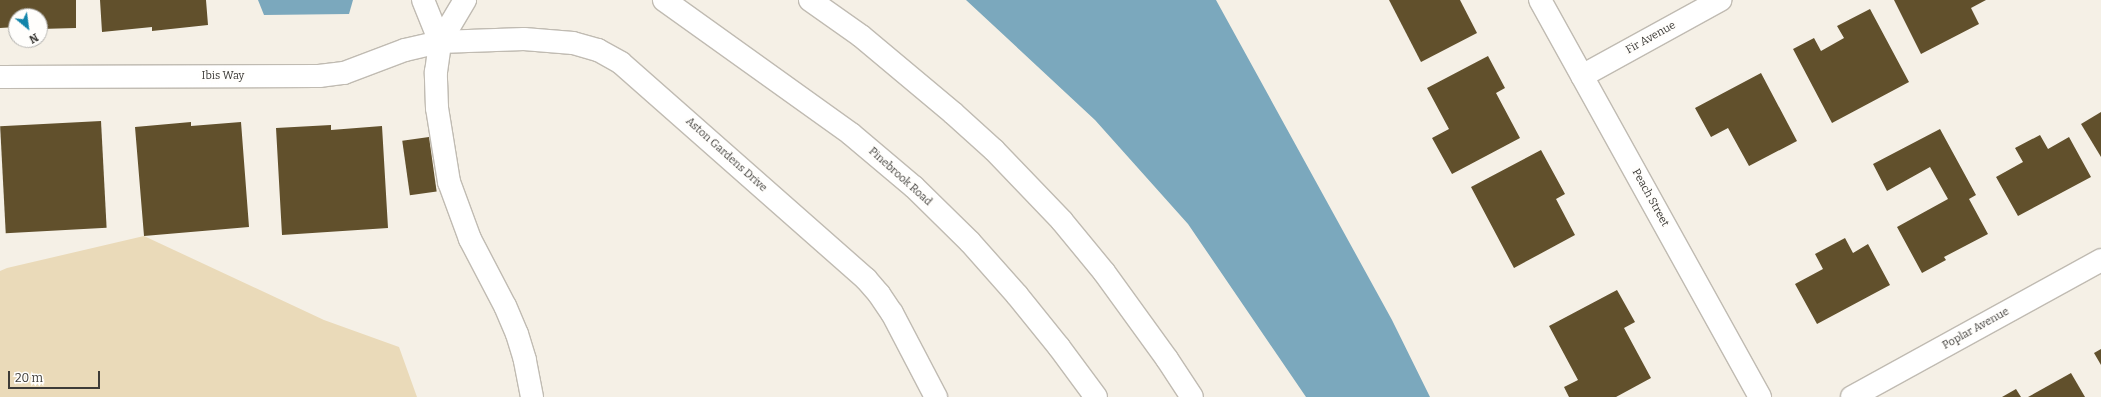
<!DOCTYPE html>
<html>
<head>
<meta charset="utf-8">
<style>
  body { margin:0 }
  #map { position:relative; width:2101px; height:397px; overflow:hidden; background:#f5f0e6; font-family:Bitter,serif }
  div>[style] { position:absolute }
  .green>* { inset:0; background:#eadab9 }
  .water>* { inset:0; background:#7ba8bd }
  .building>* { inset:0; background:#61502c; transform-origin:0 0 }
  .roads { filter:drop-shadow(1px 0 #c0bbb2) drop-shadow(-1px 0 #c0bbb2) drop-shadow(0 1px #c0bbb2) drop-shadow(0 -1px #c0bbb2) }
  .minor>* { height:22px; margin:-11px; padding:0 11px; transform-origin:11px; border-radius:11px; background:#fff }
  .tertiary>* { height:22px; margin:-11px; padding:0 11px; transform-origin:11px; border-radius:11px; background:#fff }
  span { translate:-50% -50%; white-space:nowrap; text-align:center; line-height:1.15; -webkit-text-stroke:4px #fffefc; paint-order:stroke }
  .street-label { font-size:11px; color:#3d3b37 }
  .north { position:absolute; left:8px; top:8px; width:40px; height:40px; box-sizing:border-box; background:#fffefc; border:1px solid #b1b0ad; border-radius:50%; rotate:151deg; font-size:11px; font-weight:700; line-height:16px; text-align:center; color:#3d3b37 }
  .north::after { content:''; display:block; margin:auto; width:14px; height:18px; background:#1184aa; clip-path:polygon(50% 0,100% 100%,50% 72%,0 100%) }
  .scale { position:absolute; left:8px; top:371px; width:92px; height:18px; box-sizing:border-box; border:2px solid #3d3b37; border-top:0; padding-left:5px; font-size:12px; line-height:14px; white-space:nowrap; color:#3d3b37; -webkit-text-stroke:3px #fffefc; paint-order:stroke }
</style>
</head>
<body>
<div id="map">
  <div class="green">
    <i style="clip-path:polygon(144px 236px,324px 320px,399px 347px,417px 397px,0 397px,0 271px,7px 268px)"></i>
  </div>
  <div class="water">
    <i style="clip-path:polygon(258px 0,353px 0,349px 14px,264px 15px)"></i>
    <i style="clip-path:polygon(966px 0,1216px 0,1392px 320px,1430px 397px,1306px 397px,1188px 224px,1095px 120px)"></i>
  </div>
  <div class="building">
    <i style="clip-path:polygon(0 0,76px 0,76px 28px,40px 29px,40px 16px,16px 16px,16px 27px,0 28px)"></i>
    <i style="clip-path:polygon(100px 0,206px 0,208px 25px,152px 31px,152px 27px,102px 32px)"></i>
    <i style="clip-path:polygon(1389px 0,1460px 0,1477px 33px,1421px 62px)"></i>
    <i style="clip-path:polygon(1894px 0,1986px 0,1971px 8px,1979px 24px,1921px 54px)"></i>
    <i style="clip-path:polygon(1870px 9px,1909px 82px,1832px 123px,1793px 49px,1814px 38px,1821px 51px,1844px 38px,1837px 26px)"></i>
    <i style="clip-path:polygon(1488px 56px,1505px 88px,1496px 93px,1520px 138px,1452px 174px,1432px 138px,1449px 129px,1427px 88px)"></i>
    <i style="clip-path:polygon(1761px 73px,1797px 141px,1749px 166px,1728px 128px,1711px 137px,1695px 108px)"></i>
    <i style="clip-path:polygon(2101px 112px,2101px 157px,2081px 124px)"></i>
    <i style="left:101px;top:121px;width:107px;height:101px;rotate:87deg"></i>
    <i style="clip-path:polygon(191px 122px,191px 126px,241px 122px,249px 227px,144px 236px,135px 127px)"></i>
    <i style="clip-path:polygon(331px 125px,331px 130px,382px 126px,388px 228px,282px 235px,276px 128px)"></i>
    <i style="clip-path:polygon(1940px 129px,1976px 195px,1969px 199px,1988px 234px,1944px 257px,1946px 260px,1922px 273px,1897px 227px,1948px 199px,1930px 167px,1887px 191px,1873px 164px)"></i>
    <i style="clip-path:polygon(2040px 135px,2048px 149px,2069px 137px,2091px 177px,2018px 216px,1996px 177px,2023px 162px,2015px 148px)"></i>
    <i style="left:429px;top:137px;width:55px;height:27px;rotate:82deg"></i>
    <i style="clip-path:polygon(1541px 150px,1565px 194px,1556px 199px,1575px 235px,1514px 268px,1471px 187px)"></i>
    <i style="clip-path:polygon(1845px 238px,1853px 253px,1868px 244px,1890px 285px,1817px 324px,1795px 284px,1823px 269px,1815px 254px)"></i>
    <i style="clip-path:polygon(1617px 290px,1635px 322px,1624px 328px,1651px 378px,1616px 397px,1569px 397px,1564px 387px,1578px 380px,1549px 326px)"></i>
    <i style="clip-path:polygon(2101px 349px,2101px 365px,2094px 353px)"></i>
    <i style="clip-path:polygon(2071px 373px,2085px 397px,2028px 397px)"></i>
    <i style="clip-path:polygon(2016px 389px,2021px 397px,2002px 397px)"></i>
  </div>
  <div class="roads">
    <div class="minor">
      <i style="left:423px;top:0;width:45px;rotate:68deg"></i>
      <i style="left:1540px;top:0;width:454px;rotate:61deg"></i>
      <i style="left:440px;top:42px;width:49px;rotate:-59.2deg"></i>
      <i style="left:1582px;top:76px;width:158px;rotate:-28.8deg"></i>
      <i style="left:0;top:77px;width:319px;rotate:-0.2deg"></i>
      <i style="left:319px;top:76px;width:25px;rotate:-7deg"></i>
      <i style="left:344px;top:73px;width:65px;rotate:-20.7deg"></i>
      <i style="left:405px;top:50px;width:36px;rotate:-13deg"></i>
      <i style="left:532px;top:397px;width:38px;rotate:-101deg"></i>
      <i style="left:525px;top:360px;width:27px;rotate:-107deg"></i>
      <i style="left:517px;top:334px;width:30px;rotate:-113deg"></i>
      <i style="left:505px;top:306px;width:76px;rotate:-117.6deg"></i>
      <i style="left:470px;top:239px;width:61px;rotate:-110.2deg"></i>
      <i style="left:449px;top:182px;width:75px;rotate:-99.2deg"></i>
      <i style="left:437px;top:108px;width:36px;rotate:-92deg"></i>
      <i style="left:436px;top:72px;width:30px;rotate:-82deg"></i>
      <i style="left:440px;top:42px;width:84px;rotate:-2deg"></i>
      <i style="left:524px;top:39px;width:49px;rotate:4.7deg"></i>
      <i style="left:573px;top:43px;width:26px;rotate:16deg"></i>
      <i style="left:598px;top:50px;width:26px;rotate:29deg"></i>
      <i style="left:621px;top:63px;width:327px;rotate:41.4deg"></i>
      <i style="left:866px;top:279px;width:20px;rotate:49deg"></i>
      <i style="left:879px;top:294px;width:23px;rotate:56deg"></i>
      <i style="left:892px;top:313px;width:95px;rotate:62.4deg"></i>
      <i style="left:1852px;top:397px;width:284px;rotate:-28.8deg"></i>
    </div>
    <div class="tertiary">
      <i style="left:664px;top:0;width:230px;rotate:35.6deg"></i>
      <i style="left:851px;top:134px;width:82px;rotate:40.1deg"></i>
      <i style="left:914px;top:187px;width:78px;rotate:44.5deg"></i>
      <i style="left:970px;top:242px;width:71px;rotate:48.4deg"></i>
      <i style="left:1017px;top:295px;width:67px;rotate:51.1deg"></i>
      <i style="left:1059px;top:347px;width:62px;rotate:53.5deg"></i>
      <i style="left:810px;top:0;width:62px;rotate:35.2deg"></i>
      <i style="left:861px;top:36px;width:120px;rotate:39.9deg"></i>
      <i style="left:953px;top:113px;width:55px;rotate:42.1deg"></i>
      <i style="left:994px;top:150px;width:98px;rotate:46.2deg"></i>
      <i style="left:1062px;top:221px;width:66px;rotate:50.5deg"></i>
      <i style="left:1104px;top:272px;width:107px;rotate:54.1deg"></i>
      <i style="left:1167px;top:359px;width:45px;rotate:56.7deg"></i>
    </div>
  </div>
  <div class="street-label">
    <span style="left:1651px;top:38px;rotate:-29deg">Fir Avenue</span>
    <span style="left:223px;top:76px">Ibis Way</span>
    <span style="left:726px;top:155px;rotate:42deg">Aston Gardens Drive</span>
    <span style="left:900px;top:177px;rotate:42deg">Pinebrook Road</span>
    <span style="left:1650px;top:198px;rotate:61deg">Peach Street</span>
    <span style="left:1976px;top:329px;rotate:-29deg">Poplar Avenue</span>
  </div>
  <div class="north">N</div>
  <div class="scale">20 m</div>
</div>
</body>
</html>
